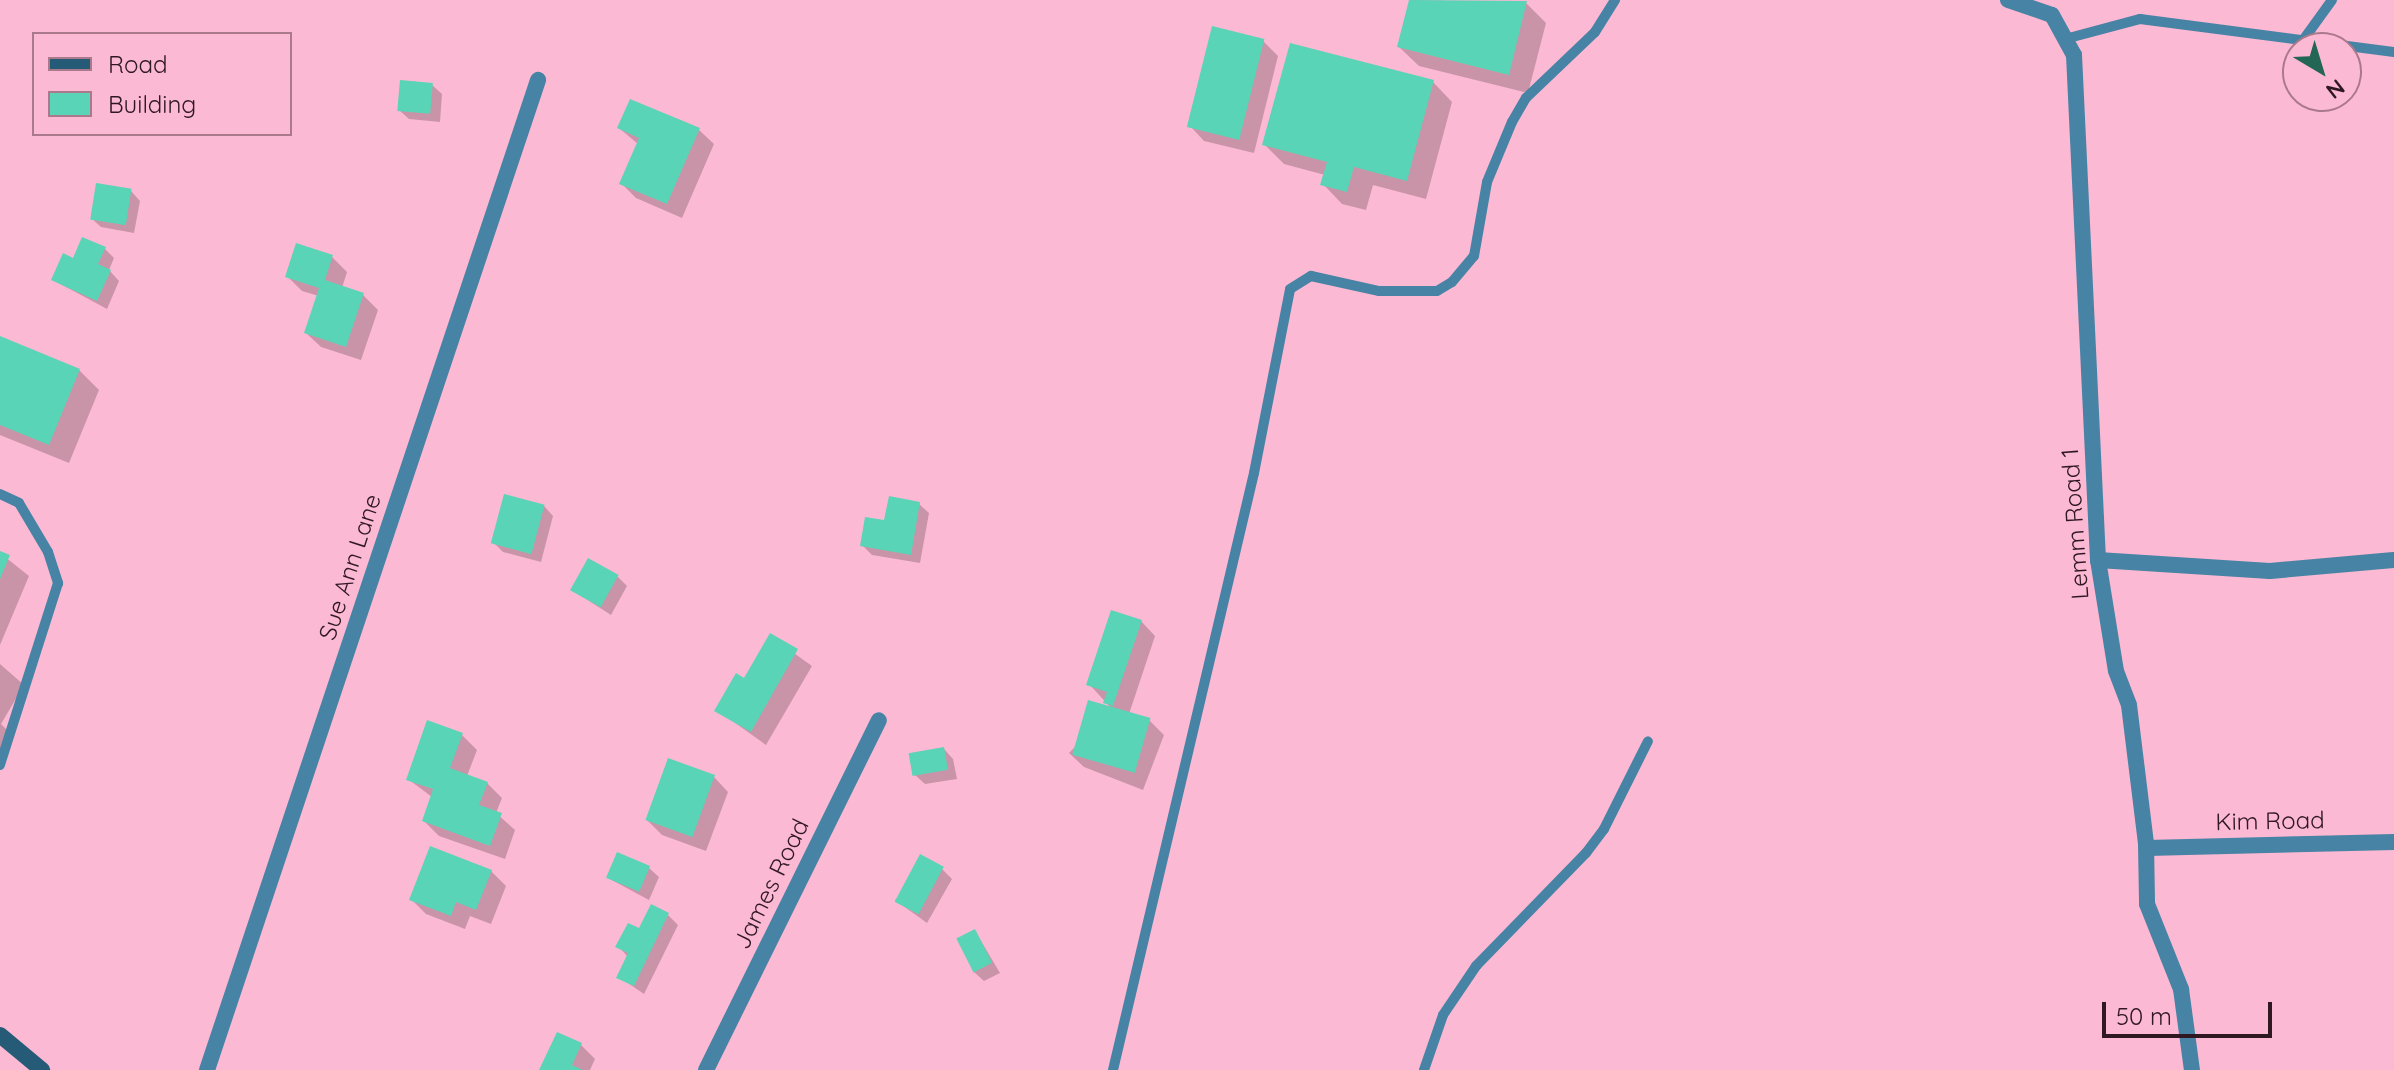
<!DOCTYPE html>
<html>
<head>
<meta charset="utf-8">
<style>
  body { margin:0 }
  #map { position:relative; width:2394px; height:1070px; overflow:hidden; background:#fcb9d3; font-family:Quicksand,sans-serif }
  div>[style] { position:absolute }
  .shadow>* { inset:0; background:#0003 }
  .building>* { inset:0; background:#59d4b6; transform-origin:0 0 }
  .lane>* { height:10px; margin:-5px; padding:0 5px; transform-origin:5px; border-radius:5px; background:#4783a4 }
  .street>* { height:16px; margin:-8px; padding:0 8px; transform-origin:8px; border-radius:8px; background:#4783a4 }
  .secondary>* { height:16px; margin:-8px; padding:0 8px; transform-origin:8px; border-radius:8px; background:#255b77 }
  span { translate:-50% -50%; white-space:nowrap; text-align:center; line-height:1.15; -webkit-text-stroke:6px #fcb9d3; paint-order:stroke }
  .street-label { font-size:24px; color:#301822 }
  .legend { position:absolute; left:32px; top:32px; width:260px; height:104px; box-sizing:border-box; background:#fcb9d3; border:2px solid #aa798c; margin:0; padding:10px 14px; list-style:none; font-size:24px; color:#301822 }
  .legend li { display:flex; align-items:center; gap:16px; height:40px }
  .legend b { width:40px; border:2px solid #aa798c }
  .north { position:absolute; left:2282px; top:32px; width:80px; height:80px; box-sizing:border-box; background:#fcb9d3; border:2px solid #aa798c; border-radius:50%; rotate:142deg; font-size:22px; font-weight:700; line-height:32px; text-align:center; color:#301822 }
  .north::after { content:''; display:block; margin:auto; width:28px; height:36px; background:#236656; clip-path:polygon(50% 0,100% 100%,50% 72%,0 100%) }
  .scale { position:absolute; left:2102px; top:1002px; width:170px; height:36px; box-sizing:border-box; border:4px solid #301822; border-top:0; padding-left:10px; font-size:24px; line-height:28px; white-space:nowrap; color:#301822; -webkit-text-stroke:6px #fcb9d3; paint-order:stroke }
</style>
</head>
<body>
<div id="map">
  <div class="shadow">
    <i style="clip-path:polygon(1411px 0,1526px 3px,1546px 23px,1528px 93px,1419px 66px,1399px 47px)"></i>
    <i style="clip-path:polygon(1263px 41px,1278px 56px,1254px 153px,1204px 141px,1190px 126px)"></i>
    <i style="clip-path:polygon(1433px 82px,1452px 102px,1426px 199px,1373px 185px,1366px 210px,1342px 204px,1323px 184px,1325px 175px,1284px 164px,1265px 145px)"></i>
    <i style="clip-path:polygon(432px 85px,442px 94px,440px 122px,409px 119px,399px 110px)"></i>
    <i style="clip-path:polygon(619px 128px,699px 130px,714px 144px,682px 218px,636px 198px,621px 183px,638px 144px)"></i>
    <i style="clip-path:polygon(131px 191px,140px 201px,134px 233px,101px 227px,91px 218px)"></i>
    <i style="clip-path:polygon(297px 246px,332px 257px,347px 272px,342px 288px,363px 295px,378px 310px,361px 360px,321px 347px,306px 333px,319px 296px,302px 291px,287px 276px)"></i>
    <i style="clip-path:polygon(105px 249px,114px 258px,109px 270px,119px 281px,107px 309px,53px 280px,74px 260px)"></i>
    <i style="clip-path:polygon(0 338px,79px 370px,99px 390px,69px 463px,0 435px)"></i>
    <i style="clip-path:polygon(919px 504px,929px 513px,920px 563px,872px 555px,862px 545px,886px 522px)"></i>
    <i style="clip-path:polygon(544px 506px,553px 516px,541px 562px,503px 552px,493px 542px)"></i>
    <i style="clip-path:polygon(0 553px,29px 576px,0 645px)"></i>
    <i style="clip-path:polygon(618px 577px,627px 586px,611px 615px,572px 590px)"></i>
    <i style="clip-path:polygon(1141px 621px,1155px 636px,1129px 714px,1149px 720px,1164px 735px,1143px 790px,1084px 767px,1069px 753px,1112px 709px,1089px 684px)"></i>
    <i style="clip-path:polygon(770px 636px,812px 666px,766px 745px,717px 710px,745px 680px)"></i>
    <i style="clip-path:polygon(0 664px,24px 685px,1px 724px,10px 733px,0 756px)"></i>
    <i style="clip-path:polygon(462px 735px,477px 750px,467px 776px,487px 783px,502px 798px,496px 813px,515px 830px,505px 859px,439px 836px,424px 821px,432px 797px,408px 779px)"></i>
    <i style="clip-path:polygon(944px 749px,953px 759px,957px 779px,925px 784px,915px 775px)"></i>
    <i style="clip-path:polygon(714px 777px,728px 792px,706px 851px,662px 835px,647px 820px)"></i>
    <i style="clip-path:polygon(649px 868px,659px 877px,649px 900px,608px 878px)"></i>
    <i style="clip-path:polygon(942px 869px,952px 879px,927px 923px,895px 900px)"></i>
    <i style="clip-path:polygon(491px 871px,506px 886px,491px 924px,470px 916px,465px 929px,426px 914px,411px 899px)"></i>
    <i style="clip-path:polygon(668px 915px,678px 925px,644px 994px,619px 977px,628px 957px,618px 946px)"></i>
    <i style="clip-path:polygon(975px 931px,1000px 973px,984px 981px,974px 972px)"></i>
    <i style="clip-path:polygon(581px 1045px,595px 1059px,590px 1070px,541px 1070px)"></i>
  </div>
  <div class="building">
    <i style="clip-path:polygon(1409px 0,1527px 1px,1509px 75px,1397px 47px)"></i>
    <i style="left:1212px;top:26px;width:54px;height:104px;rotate:14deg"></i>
    <i style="clip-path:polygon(1290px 43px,1434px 80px,1407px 181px,1354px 167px,1347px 192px,1320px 185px,1327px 162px,1262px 145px)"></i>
    <i style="left:400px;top:80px;width:33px;height:31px;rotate:5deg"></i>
    <i style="clip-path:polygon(630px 99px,700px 128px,667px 204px,619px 184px,639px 138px,617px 128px)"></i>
    <i style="left:96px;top:183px;width:36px;height:37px;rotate:9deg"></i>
    <i style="clip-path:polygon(82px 237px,106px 247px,98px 264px,111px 270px,97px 301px,51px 280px,63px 253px,73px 258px)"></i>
    <i style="clip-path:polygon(296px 243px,333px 255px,325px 280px,364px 293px,346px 347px,304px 333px,319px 288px,285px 277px)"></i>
    <i style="clip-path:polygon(0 336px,80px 369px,49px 445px,0 425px)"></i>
    <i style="left:504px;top:494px;width:42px;height:51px;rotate:15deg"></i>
    <i style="clip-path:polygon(889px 496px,920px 502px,911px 555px,860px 546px,865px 517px,884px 520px)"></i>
    <i style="clip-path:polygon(0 551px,10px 555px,0 579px)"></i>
    <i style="left:588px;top:558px;width:35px;height:37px;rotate:29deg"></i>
    <i style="clip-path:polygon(1111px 610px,1142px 620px,1113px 706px,1103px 703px,1107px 692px,1086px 685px)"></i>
    <i style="clip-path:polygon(770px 633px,798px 649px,751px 732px,714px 711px,736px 673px,744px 678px)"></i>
    <i style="left:1088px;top:700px;width:65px;height:57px;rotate:16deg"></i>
    <i style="clip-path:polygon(427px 720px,463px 733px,450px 768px,488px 782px,479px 805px,502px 813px,490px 846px,422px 821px,433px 789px,406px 780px)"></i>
    <i style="left:944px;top:747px;width:23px;height:36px;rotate:80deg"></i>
    <i style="left:668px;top:758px;width:50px;height:66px;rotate:20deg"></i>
    <i style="clip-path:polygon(430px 846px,492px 870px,476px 910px,456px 902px,451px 916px,409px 900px)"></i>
    <i style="left:617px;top:852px;width:36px;height:28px;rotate:23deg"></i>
    <i style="left:920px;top:854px;width:27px;height:54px;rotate:28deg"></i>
    <i style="clip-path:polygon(651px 904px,669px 913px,634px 986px,616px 978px,628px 953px,615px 947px,628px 923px,639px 928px)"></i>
    <i style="left:975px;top:929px;width:38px;height:21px;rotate:63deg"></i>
    <i style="clip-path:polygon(557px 1032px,582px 1043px,572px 1065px,583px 1070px,539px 1070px)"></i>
  </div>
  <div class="lane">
    <i style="left:2065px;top:39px;width:78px;rotate:-14.9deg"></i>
    <i style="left:2140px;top:19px;width:256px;rotate:7.4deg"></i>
    <i style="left:2301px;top:43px;width:53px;rotate:-54.2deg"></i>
    <i style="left:0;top:494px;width:21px;rotate:25deg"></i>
    <i style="left:19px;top:503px;width:57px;rotate:59.4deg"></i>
    <i style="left:48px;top:552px;width:33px;rotate:72deg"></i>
    <i style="left:58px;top:583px;width:191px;rotate:107.7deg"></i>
    <i style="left:1113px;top:1070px;width:613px;rotate:-76.71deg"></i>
    <i style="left:1254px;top:473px;width:187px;rotate:-78.9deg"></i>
    <i style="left:1290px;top:289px;width:25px;rotate:-32deg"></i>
    <i style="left:1311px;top:276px;width:70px;rotate:12.4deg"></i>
    <i style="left:1379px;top:291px;width:58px"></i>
    <i style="left:1437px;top:291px;width:17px;rotate:-31deg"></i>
    <i style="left:1452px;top:282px;width:34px;rotate:-50deg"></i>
    <i style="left:1474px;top:256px;width:75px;rotate:-80deg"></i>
    <i style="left:1487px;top:182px;width:65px;rotate:-67.4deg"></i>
    <i style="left:1512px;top:122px;width:28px;rotate:-60deg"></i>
    <i style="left:1526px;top:98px;width:95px;rotate:-43.7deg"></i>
    <i style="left:1595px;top:32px;width:38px;rotate:-58deg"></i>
    <i style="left:1424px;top:1070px;width:58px;rotate:-70.9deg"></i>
    <i style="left:1443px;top:1015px;width:59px;rotate:-56deg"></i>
    <i style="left:1476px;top:966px;width:158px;rotate:-45.8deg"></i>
    <i style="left:1586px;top:853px;width:30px;rotate:-53deg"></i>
    <i style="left:1604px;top:829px;width:98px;rotate:-63.4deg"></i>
  </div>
  <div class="street">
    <i style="left:2008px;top:0;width:46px;rotate:18.8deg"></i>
    <i style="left:2052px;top:15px;width:46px;rotate:61.2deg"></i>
    <i style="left:2074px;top:55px;width:506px;rotate:87.28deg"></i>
    <i style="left:2098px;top:560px;width:112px;rotate:80.8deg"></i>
    <i style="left:2116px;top:671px;width:36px;rotate:69deg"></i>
    <i style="left:2129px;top:705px;width:140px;rotate:83deg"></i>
    <i style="left:2146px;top:844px;width:60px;rotate:89deg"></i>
    <i style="left:2147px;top:904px;width:92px;rotate:68.2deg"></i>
    <i style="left:2181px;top:989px;width:82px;rotate:82.3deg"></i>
    <i style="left:2098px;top:560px;width:172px;rotate:3.7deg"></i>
    <i style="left:2270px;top:571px;width:124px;rotate:-5.1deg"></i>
    <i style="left:2147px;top:848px;width:247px;rotate:-1.4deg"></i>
    <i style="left:207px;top:1070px;width:1044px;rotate:-71.51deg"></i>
    <i style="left:706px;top:1070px;width:390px;rotate:-63.7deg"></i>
  </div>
  <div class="secondary">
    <i style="left:0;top:1035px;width:55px;rotate:39.8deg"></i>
  </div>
  <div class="street-label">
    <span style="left:2075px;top:524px;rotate:-94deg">Lemm Road 1</span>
    <span style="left:350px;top:567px;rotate:-72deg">Sue Ann Lane</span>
    <span style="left:2270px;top:821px;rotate:-1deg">Kim Road</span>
    <span style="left:771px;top:884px;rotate:-64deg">James Road</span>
  </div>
  <ul class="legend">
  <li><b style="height:10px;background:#255b77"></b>Road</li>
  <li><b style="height:22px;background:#59d4b6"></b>Building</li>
  </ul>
  <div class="north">N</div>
  <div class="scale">50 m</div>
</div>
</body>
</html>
